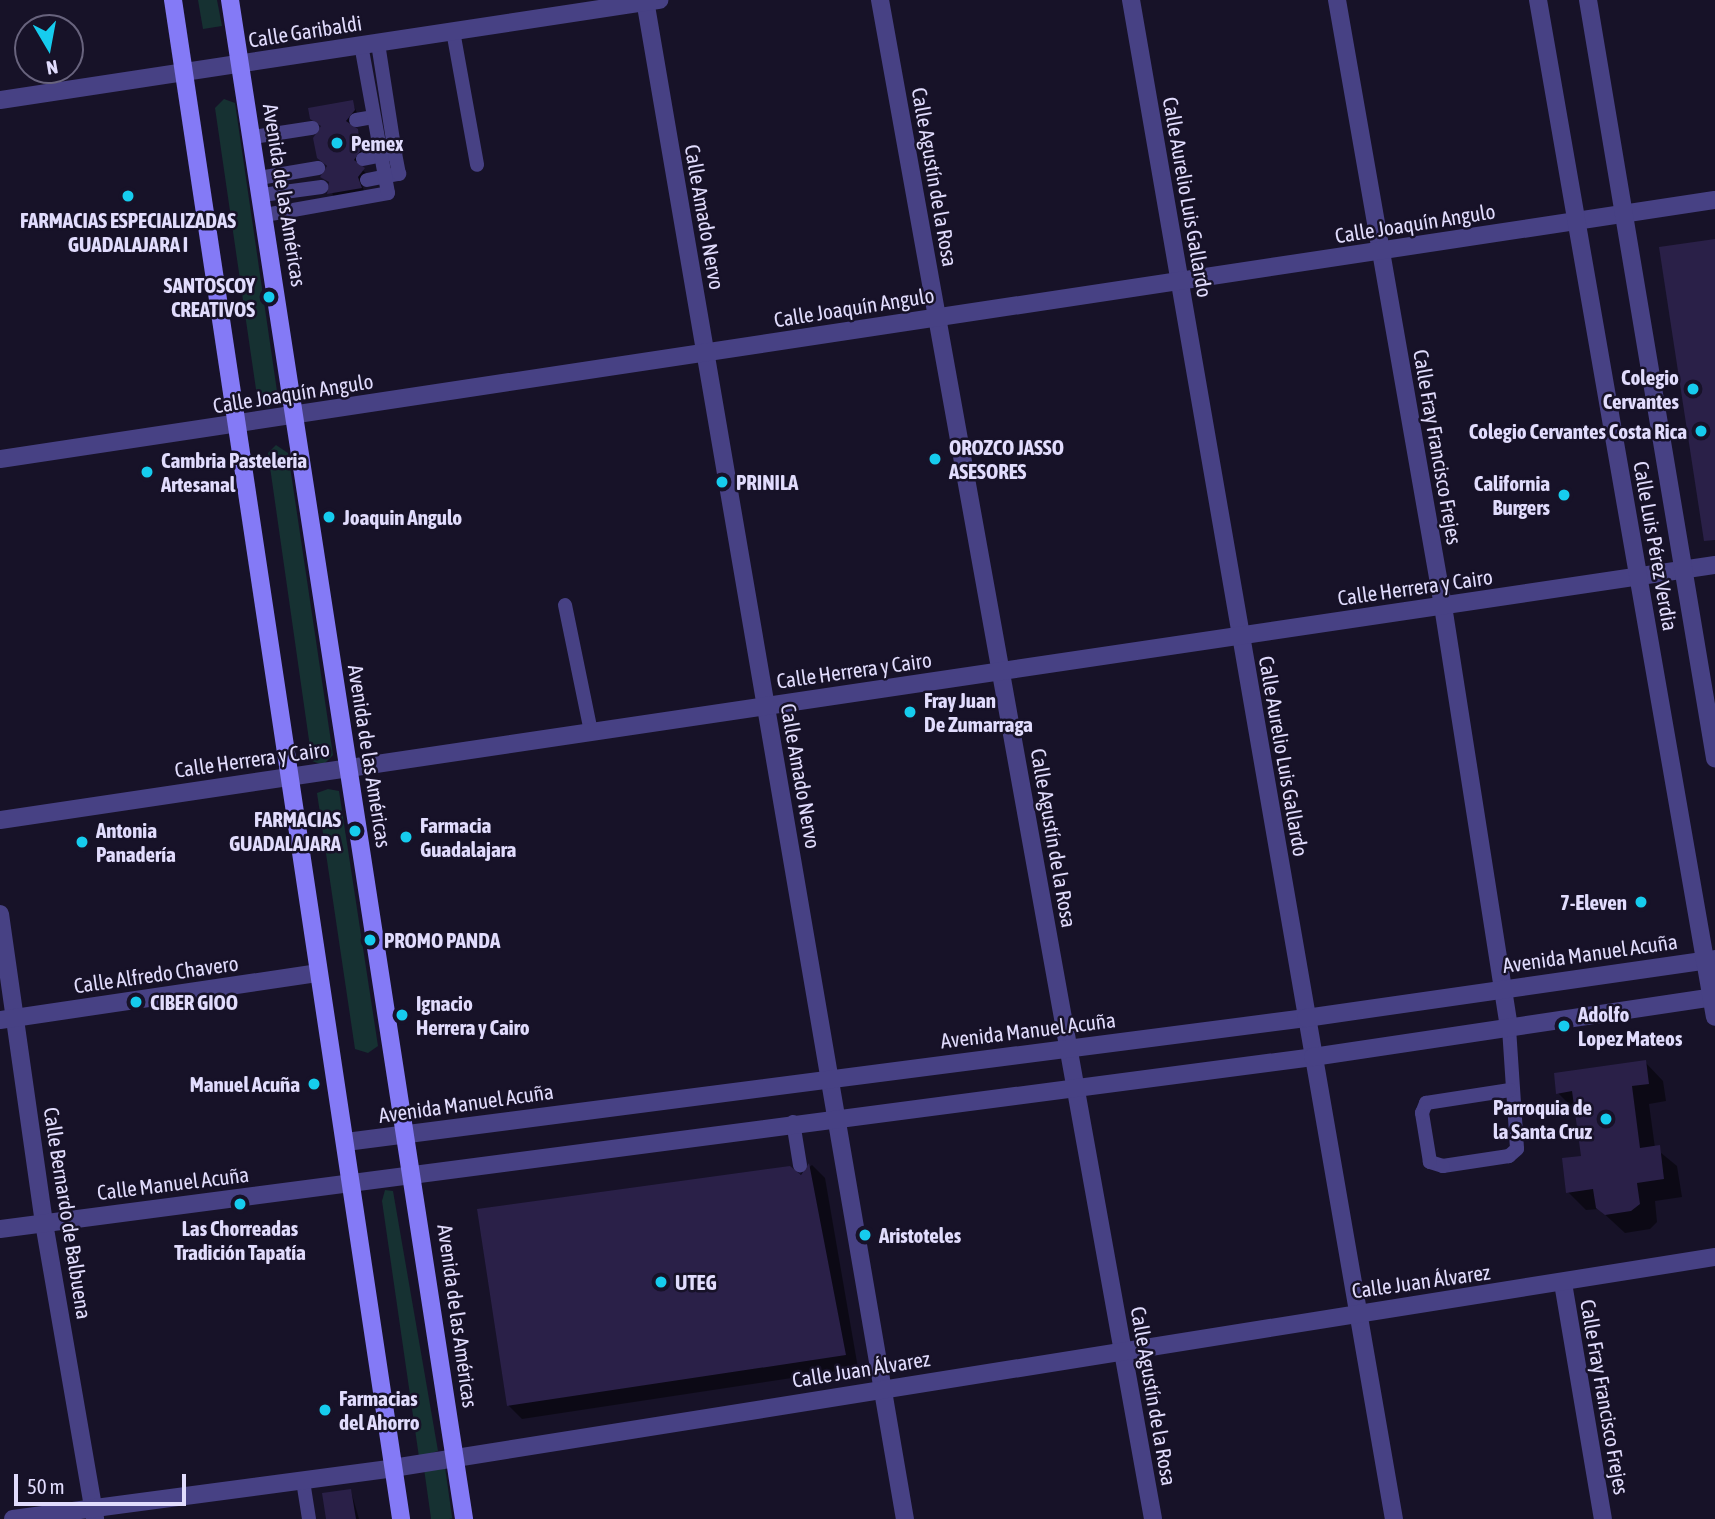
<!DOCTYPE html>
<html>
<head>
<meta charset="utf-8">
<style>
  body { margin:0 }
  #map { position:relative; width:1715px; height:1519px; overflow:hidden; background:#171228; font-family:"Asap Condensed",sans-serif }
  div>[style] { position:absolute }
  .green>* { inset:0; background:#163132; transform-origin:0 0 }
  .shadow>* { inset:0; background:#0007 }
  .building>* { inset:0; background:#2a2048 }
  .service>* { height:14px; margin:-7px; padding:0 7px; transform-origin:7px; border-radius:7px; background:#474184 }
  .minor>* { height:18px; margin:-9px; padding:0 9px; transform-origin:9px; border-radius:9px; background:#474184 }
  .tertiary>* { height:18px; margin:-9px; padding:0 9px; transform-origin:9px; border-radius:9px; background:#474184 }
  .secondary>* { height:18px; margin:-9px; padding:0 9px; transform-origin:9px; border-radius:9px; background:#847af6 }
  .dots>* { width:19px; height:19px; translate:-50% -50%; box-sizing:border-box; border:4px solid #171228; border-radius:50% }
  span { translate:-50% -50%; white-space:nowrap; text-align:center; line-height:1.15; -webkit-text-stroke:5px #171228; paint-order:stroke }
  .street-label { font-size:21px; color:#e1dcfd }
  .poi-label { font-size:21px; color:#e1dcfd; font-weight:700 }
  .left { translate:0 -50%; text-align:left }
  .right { translate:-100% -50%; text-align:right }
  .north { position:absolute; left:14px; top:14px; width:70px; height:70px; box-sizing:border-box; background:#171228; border:2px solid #68637d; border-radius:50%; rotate:170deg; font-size:19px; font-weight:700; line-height:28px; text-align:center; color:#e1dcfd }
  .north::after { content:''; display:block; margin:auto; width:24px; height:32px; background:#16ccee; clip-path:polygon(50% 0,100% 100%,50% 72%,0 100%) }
  .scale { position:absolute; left:14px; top:1474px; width:172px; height:32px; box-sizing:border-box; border:4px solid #e1dcfd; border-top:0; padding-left:9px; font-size:21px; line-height:24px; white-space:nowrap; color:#e1dcfd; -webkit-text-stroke:5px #171228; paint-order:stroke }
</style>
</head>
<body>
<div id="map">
  <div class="green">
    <i style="clip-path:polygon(198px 0,217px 0,222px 26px,203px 29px)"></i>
    <i style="clip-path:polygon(224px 99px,235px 103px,278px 398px,269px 408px,258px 403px,215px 108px)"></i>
    <i style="clip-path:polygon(276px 445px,288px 453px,333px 755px,323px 765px,312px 761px,268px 453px)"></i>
    <i style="clip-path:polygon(328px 789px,339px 791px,378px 1046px,368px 1053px,355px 1049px,317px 793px)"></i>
    <i style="clip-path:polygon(385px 1190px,393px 1191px,438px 1451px,419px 1457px,382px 1201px)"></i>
    <i style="left:445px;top:1467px;width:52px;height:21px;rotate:82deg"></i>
  </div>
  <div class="shadow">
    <i style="clip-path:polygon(352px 102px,358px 115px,350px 125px,361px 135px,365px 154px,357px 165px,367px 174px,361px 182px,364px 191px,333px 197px,331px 183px,322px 177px,333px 172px,318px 158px)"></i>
    <i style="clip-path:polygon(1645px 1062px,1663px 1081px,1666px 1101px,1649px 1104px,1655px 1148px,1677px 1166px,1682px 1197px,1655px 1201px,1657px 1222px,1650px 1229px,1625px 1233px,1599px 1209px,1586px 1210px,1568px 1192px,1583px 1157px,1577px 1112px,1558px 1093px)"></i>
    <i style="clip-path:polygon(812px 1165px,825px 1178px,858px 1368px,522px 1419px,508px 1405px)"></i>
    <i style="clip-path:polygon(351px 1491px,359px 1519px,328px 1519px)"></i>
  </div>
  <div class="building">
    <i style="clip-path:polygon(353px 100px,355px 110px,346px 121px,358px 129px,361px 150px,354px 160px,365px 168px,358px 177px,362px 188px,327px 194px,329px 182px,320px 177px,327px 166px,317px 158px,313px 138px,321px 126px,310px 119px,308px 108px)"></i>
    <i style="clip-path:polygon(1715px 239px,1715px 540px,1704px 541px,1659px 247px)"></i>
    <i style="clip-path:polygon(1646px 1060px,1649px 1084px,1632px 1086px,1640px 1148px,1660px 1145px,1664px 1179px,1637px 1183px,1640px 1204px,1631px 1211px,1605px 1215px,1596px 1208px,1593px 1189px,1566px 1193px,1562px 1158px,1581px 1156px,1572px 1091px,1556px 1094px,1554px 1073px)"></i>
    <i style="clip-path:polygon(809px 1163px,846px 1355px,507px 1406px,477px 1209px,790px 1166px,801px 1175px)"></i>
    <i style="clip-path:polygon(351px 1489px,356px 1519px,326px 1519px,322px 1493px)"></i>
  </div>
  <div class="service">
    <i style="left:453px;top:31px;width:136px;rotate:79.8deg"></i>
    <i style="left:356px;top:120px;width:17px;rotate:-10deg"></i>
    <i style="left:253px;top:137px;width:60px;rotate:-8.7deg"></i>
    <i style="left:363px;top:159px;width:33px;rotate:-11deg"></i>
    <i style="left:395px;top:153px;width:111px;rotate:-98.8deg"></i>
    <i style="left:259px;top:178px;width:60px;rotate:-9.6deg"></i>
    <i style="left:367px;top:180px;width:33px;rotate:-11deg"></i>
    <i style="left:399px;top:174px;width:21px;rotate:-101deg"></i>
    <i style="left:262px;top:195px;width:60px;rotate:-7.7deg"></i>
    <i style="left:265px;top:215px;width:125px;rotate:-10.1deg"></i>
    <i style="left:388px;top:193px;width:150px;rotate:-100.3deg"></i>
    <i style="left:565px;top:605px;width:130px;rotate:78.4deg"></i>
    <i style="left:1509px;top:1028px;width:121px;rotate:86.2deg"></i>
    <i style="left:1517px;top:1149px;width:11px;rotate:139deg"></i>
    <i style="left:1509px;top:1156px;width:67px;rotate:171.4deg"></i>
    <i style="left:1443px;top:1166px;width:14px;rotate:-163deg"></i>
    <i style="left:1430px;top:1162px;width:50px;rotate:-99.3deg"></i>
    <i style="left:1422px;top:1113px;width:11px;rotate:-68deg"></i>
    <i style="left:1426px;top:1103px;width:85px;rotate:-8.8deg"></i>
    <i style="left:793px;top:1122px;width:44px;rotate:80.8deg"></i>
    <i style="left:303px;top:1481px;width:38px;rotate:81deg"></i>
  </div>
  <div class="minor">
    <i style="left:645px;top:0;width:1541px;rotate:80.29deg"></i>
    <i style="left:880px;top:0;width:1543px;rotate:79.81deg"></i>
    <i style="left:1131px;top:0;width:1542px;rotate:80.18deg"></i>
    <i style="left:1337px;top:0;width:615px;rotate:80.08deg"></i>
    <i style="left:1443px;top:606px;width:427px;rotate:81.1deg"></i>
    <i style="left:0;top:100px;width:667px;rotate:-8.63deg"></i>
    <i style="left:0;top:459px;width:1734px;rotate:-8.59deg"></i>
    <i style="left:0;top:820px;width:1734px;rotate:-8.46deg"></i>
    <i style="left:0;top:914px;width:312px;rotate:81.9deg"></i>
    <i style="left:44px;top:1223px;width:300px;rotate:80.2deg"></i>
    <i style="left:0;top:1020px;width:322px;rotate:-8.4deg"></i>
    <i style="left:346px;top:1142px;width:968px;rotate:-7.36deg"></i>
    <i style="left:1306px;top:1018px;width:413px;rotate:-8.2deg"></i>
    <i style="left:0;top:1229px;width:1324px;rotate:-7.46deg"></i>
    <i style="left:1313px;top:1057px;width:406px;rotate:-8.5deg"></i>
    <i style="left:1563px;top:1283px;width:239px;rotate:80.4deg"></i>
    <i style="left:13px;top:1519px;width:383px;rotate:-7.6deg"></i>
    <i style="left:393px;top:1468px;width:1339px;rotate:-9.07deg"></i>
  </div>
  <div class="tertiary">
    <i style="left:1538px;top:0;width:1032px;rotate:80.13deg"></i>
    <i style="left:1588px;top:0;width:769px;rotate:80.49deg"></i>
  </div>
  <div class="secondary">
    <i style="left:173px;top:0;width:1536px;rotate:81.46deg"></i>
    <i style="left:230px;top:0;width:1537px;rotate:81.24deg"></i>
  </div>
  <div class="dots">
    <i style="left:337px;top:143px;background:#16ccee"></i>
    <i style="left:128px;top:196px;background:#16ccee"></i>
    <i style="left:269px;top:297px;background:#16ccee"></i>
    <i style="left:1693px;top:389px;background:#16ccee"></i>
    <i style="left:1701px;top:431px;background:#16ccee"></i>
    <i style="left:935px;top:459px;background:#16ccee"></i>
    <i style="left:147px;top:472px;background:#16ccee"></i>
    <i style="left:722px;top:482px;background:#16ccee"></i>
    <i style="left:1564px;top:495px;background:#16ccee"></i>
    <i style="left:329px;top:517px;background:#16ccee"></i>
    <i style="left:910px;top:712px;background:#16ccee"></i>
    <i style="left:355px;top:831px;background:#16ccee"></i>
    <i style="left:406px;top:837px;background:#16ccee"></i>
    <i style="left:82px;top:842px;background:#16ccee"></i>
    <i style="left:1641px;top:902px;background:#16ccee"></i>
    <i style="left:370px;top:940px;background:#16ccee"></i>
    <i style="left:136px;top:1002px;background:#16ccee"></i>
    <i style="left:402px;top:1015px;background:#16ccee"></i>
    <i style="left:1564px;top:1026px;background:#16ccee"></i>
    <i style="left:314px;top:1084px;background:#16ccee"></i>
    <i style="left:1606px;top:1119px;background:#16ccee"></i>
    <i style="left:240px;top:1204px;background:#16ccee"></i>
    <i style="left:865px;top:1235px;background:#16ccee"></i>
    <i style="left:661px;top:1282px;background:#16ccee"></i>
    <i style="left:325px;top:1410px;background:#16ccee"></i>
  </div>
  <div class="street-label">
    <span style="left:305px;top:31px;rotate:-9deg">Calle Garibaldi</span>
    <span style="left:935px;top:177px;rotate:80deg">Calle Agustín de la Rosa</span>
    <span style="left:285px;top:195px;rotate:81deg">Avenida de las Américas</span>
    <span style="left:1188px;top:197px;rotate:80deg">Calle Aurelio Luis Gallardo</span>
    <span style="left:705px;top:217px;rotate:80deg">Calle Amado Nervo</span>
    <span style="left:1415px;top:223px;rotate:-9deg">Calle Joaquín Angulo</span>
    <span style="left:854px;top:307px;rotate:-9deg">Calle Joaquín Angulo</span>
    <span style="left:293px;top:393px;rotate:-9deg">Calle Joaquín Angulo</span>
    <span style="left:1438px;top:447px;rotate:80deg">Calle Fray Francisco Frejes</span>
    <span style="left:1656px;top:546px;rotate:80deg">Calle Luis Pérez Verdia</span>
    <span style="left:1415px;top:587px;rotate:-8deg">Calle Herrera y Cairo</span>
    <span style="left:854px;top:670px;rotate:-8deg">Calle Herrera y Cairo</span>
    <span style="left:370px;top:756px;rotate:81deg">Avenida de las Américas</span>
    <span style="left:1284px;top:756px;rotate:80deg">Calle Aurelio Luis Gallardo</span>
    <span style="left:252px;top:759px;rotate:-8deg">Calle Herrera y Cairo</span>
    <span style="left:801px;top:776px;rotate:80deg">Calle Amado Nervo</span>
    <span style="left:1054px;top:838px;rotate:80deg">Calle Agustín de la Rosa</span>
    <span style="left:1590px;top:953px;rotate:-8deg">Avenida Manuel Acuña</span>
    <span style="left:156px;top:974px;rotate:-8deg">Calle Alfredo Chavero</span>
    <span style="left:1028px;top:1030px;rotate:-7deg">Avenida Manuel Acuña</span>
    <span style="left:466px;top:1103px;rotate:-8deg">Avenida Manuel Acuña</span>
    <span style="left:173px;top:1183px;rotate:-7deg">Calle Manuel Acuña</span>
    <span style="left:68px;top:1213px;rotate:81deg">Calle Bernardo de Balbuena</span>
    <span style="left:1421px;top:1281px;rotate:-8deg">Calle Juan Álvarez</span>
    <span style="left:458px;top:1316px;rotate:82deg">Avenida de las Américas</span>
    <span style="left:861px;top:1369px;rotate:-9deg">Calle Juan Álvarez</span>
    <span style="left:1154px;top:1396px;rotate:80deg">Calle Agustín de la Rosa</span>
    <span style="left:1605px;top:1397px;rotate:80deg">Calle Fray Francisco Frejes</span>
  </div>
  <div class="poi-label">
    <span class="left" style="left:351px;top:143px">Pemex</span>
    <span style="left:128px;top:232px">FARMACIAS ESPECIALIZADAS<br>GUADALAJARA I</span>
    <span class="right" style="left:255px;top:297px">SANTOSCOY<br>CREATIVOS</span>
    <span class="right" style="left:1679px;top:389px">Colegio<br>Cervantes</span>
    <span class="right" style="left:1687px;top:431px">Colegio Cervantes Costa Rica</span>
    <span class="left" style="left:949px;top:459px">OROZCO JASSO<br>ASESORES</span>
    <span class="left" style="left:161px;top:472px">Cambria Pasteleria<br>Artesanal</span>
    <span class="left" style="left:736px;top:482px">PRINILA</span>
    <span class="right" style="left:1550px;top:495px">California<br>Burgers</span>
    <span class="left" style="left:343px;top:517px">Joaquin Angulo</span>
    <span class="left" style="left:924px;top:712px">Fray Juan<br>De Zumarraga</span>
    <span class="right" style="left:341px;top:831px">FARMACIAS<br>GUADALAJARA</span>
    <span class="left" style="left:420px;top:837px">Farmacia<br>Guadalajara</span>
    <span class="left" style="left:96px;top:842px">Antonia<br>Panadería</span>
    <span class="right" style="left:1627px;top:902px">7-Eleven</span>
    <span class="left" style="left:384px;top:940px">PROMO PANDA</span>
    <span class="left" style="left:150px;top:1002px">CIBER GIOO</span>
    <span class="left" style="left:416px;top:1015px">Ignacio<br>Herrera y Cairo</span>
    <span class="left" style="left:1578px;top:1026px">Adolfo<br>Lopez Mateos</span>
    <span class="right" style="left:300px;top:1084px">Manuel Acuña</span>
    <span class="right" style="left:1592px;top:1119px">Parroquia de<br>la Santa Cruz</span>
    <span style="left:240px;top:1240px">Las Chorreadas<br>Tradición Tapatía</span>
    <span class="left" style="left:879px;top:1235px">Aristoteles</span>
    <span class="left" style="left:675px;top:1282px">UTEG</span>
    <span class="left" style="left:339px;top:1410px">Farmacias<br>del Ahorro</span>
  </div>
  <div class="north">N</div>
  <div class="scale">50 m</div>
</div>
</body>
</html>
